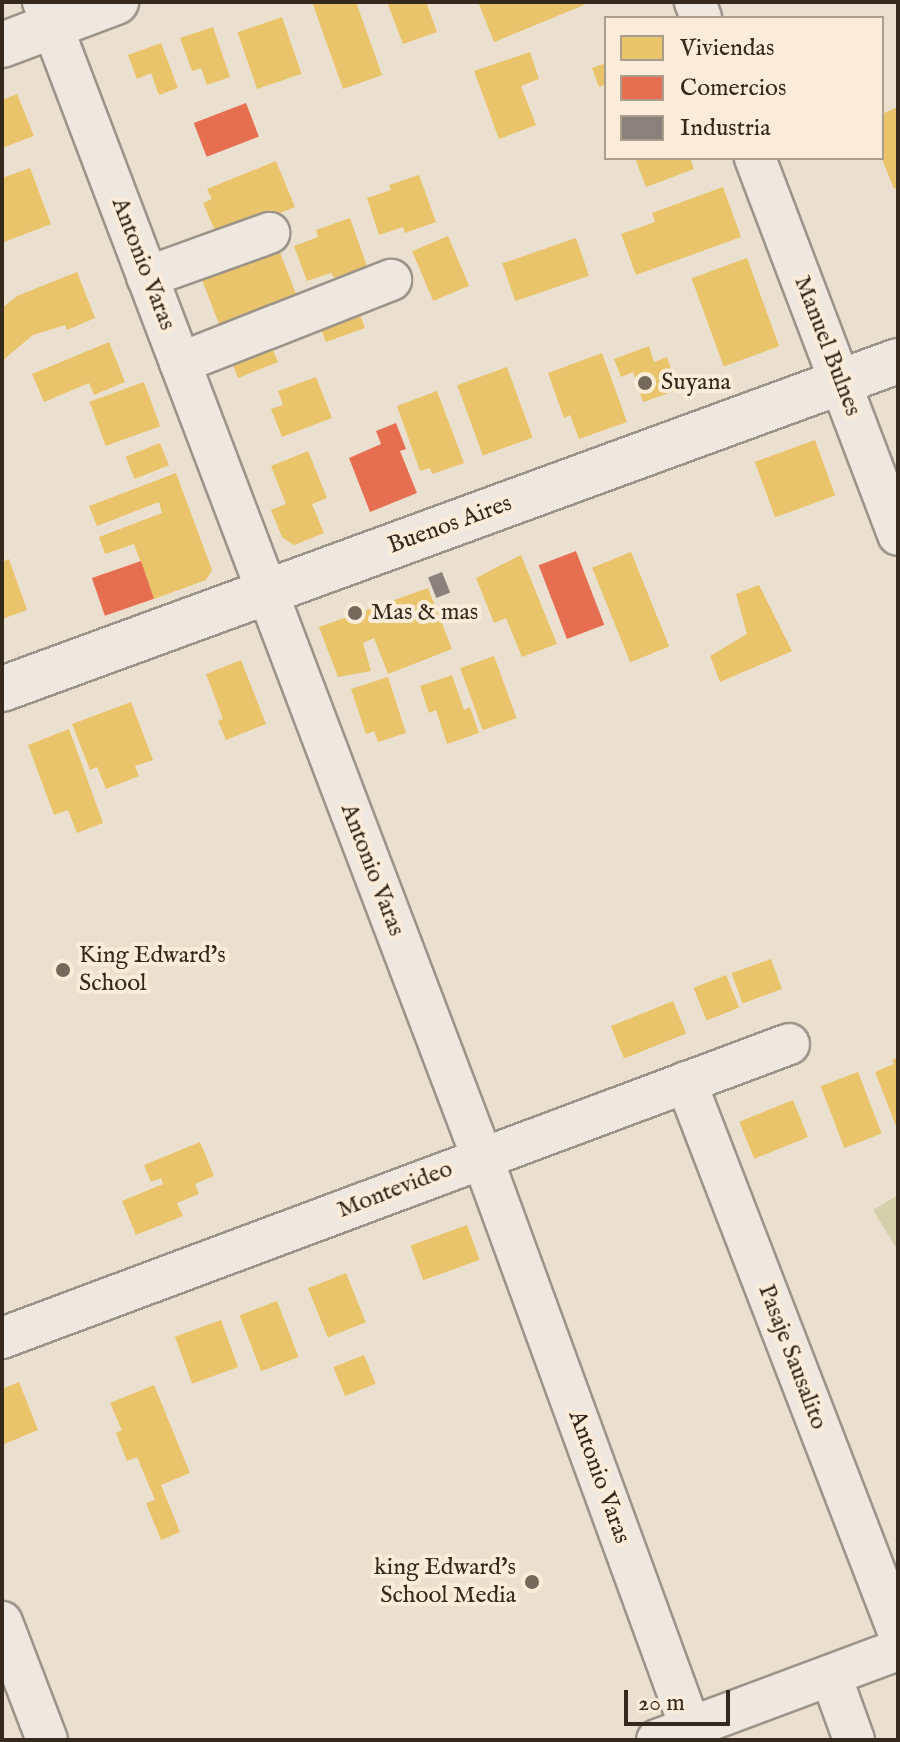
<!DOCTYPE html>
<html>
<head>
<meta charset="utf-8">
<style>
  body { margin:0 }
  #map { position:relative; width:900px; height:1742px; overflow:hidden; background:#ebe0cf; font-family:"IM FELL English",serif }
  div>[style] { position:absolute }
  .green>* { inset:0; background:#d6cfac }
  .homes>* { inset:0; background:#e9c46a; transform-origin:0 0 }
  .shops>* { inset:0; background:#e76f51; transform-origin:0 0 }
  .industry>* { inset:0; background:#8a817c; transform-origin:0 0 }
  .roads { filter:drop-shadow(2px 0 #9c9489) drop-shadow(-2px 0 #9c9489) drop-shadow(0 2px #9c9489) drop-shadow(0 -2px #9c9489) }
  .street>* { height:40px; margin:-20px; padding:0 20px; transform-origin:20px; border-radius:20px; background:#eee8e0 }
  .secondary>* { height:44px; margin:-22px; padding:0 22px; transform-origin:22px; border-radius:22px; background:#eee8e0 }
  .dots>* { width:22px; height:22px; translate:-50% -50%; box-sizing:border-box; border:4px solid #faecd8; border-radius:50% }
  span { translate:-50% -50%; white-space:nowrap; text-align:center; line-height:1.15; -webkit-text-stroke:8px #faecd8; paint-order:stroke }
  .street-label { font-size:24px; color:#35291d }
  .poi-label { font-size:24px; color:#35291d }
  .left { translate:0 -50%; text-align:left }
  .right { translate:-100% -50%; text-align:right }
  .frame { position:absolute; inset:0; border:4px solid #35291d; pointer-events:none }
  .legend { position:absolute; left:604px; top:16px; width:280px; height:144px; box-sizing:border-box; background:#faecd8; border:2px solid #ab9e8d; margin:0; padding:10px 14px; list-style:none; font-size:24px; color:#35291d }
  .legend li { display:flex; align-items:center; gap:16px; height:40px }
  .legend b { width:40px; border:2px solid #ab9e8d }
  .scale { position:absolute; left:624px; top:1690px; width:106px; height:36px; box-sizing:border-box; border:4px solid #35291d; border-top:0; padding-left:10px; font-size:24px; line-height:28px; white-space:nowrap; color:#35291d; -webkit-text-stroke:6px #faecd8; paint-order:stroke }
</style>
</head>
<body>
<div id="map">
  <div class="green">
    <i style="clip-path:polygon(898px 1195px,898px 1251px,873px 1210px)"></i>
  </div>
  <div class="homes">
    <i style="clip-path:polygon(312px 2px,356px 2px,382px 75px,343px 89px)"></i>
    <i style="clip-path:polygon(387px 2px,426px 2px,437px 32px,403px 44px)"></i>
    <i style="clip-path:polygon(478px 2px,583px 2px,584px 5px,494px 42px)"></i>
    <i style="left:282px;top:17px;width:60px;height:47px;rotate:71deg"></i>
    <i style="clip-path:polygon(213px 27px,230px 77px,207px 85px,201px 68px,192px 71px,180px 38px)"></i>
    <i style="clip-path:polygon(161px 43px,178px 88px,159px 95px,151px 73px,137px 79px,128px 55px)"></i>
    <i style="clip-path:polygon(530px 52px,539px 79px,521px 86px,536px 125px,499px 139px,474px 71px)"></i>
    <i style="clip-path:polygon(606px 63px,606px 84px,599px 87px,592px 68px)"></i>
    <i style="clip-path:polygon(17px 94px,34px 136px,2px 148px,2px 100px)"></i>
    <i style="clip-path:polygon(898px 107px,898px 187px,894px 189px,882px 159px,882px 114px)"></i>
    <i style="clip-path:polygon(635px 158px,690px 158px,694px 169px,646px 187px)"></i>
    <i style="clip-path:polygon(276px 161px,295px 207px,218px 238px,203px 203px,212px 199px,207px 189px)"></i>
    <i style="clip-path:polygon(30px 168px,51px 224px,4px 242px,2px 178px)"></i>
    <i style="clip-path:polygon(419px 175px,436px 222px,405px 233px,403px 227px,379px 235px,367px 198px,391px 190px,389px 185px)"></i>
    <i style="clip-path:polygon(723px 187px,741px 237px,636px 275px,621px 234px,655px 222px,652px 213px)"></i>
    <i style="clip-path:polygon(350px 218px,367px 266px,334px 278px,331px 273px,307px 281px,294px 246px,318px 237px,316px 230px)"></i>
    <i style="left:448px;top:236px;width:54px;height:39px;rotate:67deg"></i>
    <i style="left:576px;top:238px;width:40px;height:78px;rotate:71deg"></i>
    <i style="clip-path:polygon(279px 250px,300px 304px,261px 319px,257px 310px,219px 324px,202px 280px)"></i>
    <i style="left:747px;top:258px;width:94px;height:59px;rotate:70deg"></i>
    <i style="clip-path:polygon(77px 272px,95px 318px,67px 330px,65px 325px,33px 335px,2px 361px,2px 308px,17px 296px)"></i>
    <i style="clip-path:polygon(355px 301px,365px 328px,326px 342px,318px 322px)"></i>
    <i style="clip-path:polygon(266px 333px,278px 362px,238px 378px,229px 355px)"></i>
    <i style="clip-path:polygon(109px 342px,125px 382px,94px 395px,89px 383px,44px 402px,32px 374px)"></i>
    <i style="clip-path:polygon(649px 346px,654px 362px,667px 357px,678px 390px,643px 402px,633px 372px,621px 377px,614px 359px)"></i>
    <i style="clip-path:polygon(602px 353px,627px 422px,579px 439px,570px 415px,564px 418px,548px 373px)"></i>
    <i style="left:507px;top:367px;width:75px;height:53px;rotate:70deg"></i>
    <i style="clip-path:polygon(316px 377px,332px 418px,282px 437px,271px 409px,283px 405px,278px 391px)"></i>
    <i style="left:144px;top:382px;width:47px;height:58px;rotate:70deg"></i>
    <i style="clip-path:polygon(437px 391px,464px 463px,432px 474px,430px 468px,420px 471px,397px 406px)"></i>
    <i style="left:815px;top:440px;width:59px;height:64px;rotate:70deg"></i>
    <i style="left:160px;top:443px;width:24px;height:37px;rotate:68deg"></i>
    <i style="clip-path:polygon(308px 451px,327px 498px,312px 504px,324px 533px,294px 545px,282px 537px,271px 510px,286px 504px,271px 466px)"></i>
    <i style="clip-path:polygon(176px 473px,212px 570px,206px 580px,154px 599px,134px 544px,105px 554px,99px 537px,162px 513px,159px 502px,97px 526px,89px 506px)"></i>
    <i style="left:631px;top:552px;width:102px;height:42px;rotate:68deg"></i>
    <i style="clip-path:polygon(521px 555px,557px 644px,522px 657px,506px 618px,494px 623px,476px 578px)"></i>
    <i style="clip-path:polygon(9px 559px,27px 610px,2px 619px,2px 562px)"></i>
    <i style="clip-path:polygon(759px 585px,792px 651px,720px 682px,710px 656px,747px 634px,736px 594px)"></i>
    <i style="clip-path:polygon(428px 588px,452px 649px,388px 674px,374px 638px,363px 643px,371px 671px,338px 677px,319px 627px)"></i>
    <i style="left:494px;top:656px;width:66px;height:36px;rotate:70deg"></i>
    <i style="clip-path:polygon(241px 660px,266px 724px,226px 740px,218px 721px,223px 719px,206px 674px)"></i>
    <i style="clip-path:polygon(452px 675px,464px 710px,470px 707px,479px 733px,447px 744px,436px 710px,429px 713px,420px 686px)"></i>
    <i style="clip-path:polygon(388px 677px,406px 733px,378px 742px,374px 731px,366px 734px,351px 689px)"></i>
    <i style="clip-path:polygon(131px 702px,153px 760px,135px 766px,139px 776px,106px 789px,97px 767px,90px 770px,72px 724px)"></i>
    <i style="clip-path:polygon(69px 729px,103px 823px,77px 833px,68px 810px,54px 815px,28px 745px)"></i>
    <i style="left:771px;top:959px;width:32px;height:42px;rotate:70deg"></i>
    <i style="left:726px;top:975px;width:35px;height:35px;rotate:68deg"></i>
    <i style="left:673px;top:1001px;width:35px;height:67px;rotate:68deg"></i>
    <i style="clip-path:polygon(898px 1057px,898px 1131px,875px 1072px,894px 1064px,892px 1060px)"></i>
    <i style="left:858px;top:1072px;width:66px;height:40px;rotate:69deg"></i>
    <i style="left:793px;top:1100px;width:40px;height:58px;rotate:68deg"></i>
    <i style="clip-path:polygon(200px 1142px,214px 1176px,195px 1184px,199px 1194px,177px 1203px,183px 1216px,136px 1235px,122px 1201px,163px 1184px,161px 1178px,151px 1182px,144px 1165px)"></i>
    <i style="left:467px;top:1225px;width:37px;height:60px;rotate:70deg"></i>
    <i style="left:346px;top:1273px;width:53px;height:41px;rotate:68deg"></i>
    <i style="left:277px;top:1301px;width:60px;height:40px;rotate:69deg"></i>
    <i style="left:221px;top:1320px;width:50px;height:49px;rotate:70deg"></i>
    <i style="left:364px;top:1355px;width:31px;height:33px;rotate:68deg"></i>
    <i style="clip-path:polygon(19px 1382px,38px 1430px,2px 1445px,2px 1389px)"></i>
    <i style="clip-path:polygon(154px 1385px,190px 1473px,161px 1485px,180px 1532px,161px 1540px,146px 1503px,155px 1500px,137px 1457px,127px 1461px,116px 1433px,122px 1430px,110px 1403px)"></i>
  </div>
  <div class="shops">
    <i style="left:246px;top:103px;width:36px;height:56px;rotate:69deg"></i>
    <i style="clip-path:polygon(396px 423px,406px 449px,400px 451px,417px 493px,370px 512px,349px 458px,381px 444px,376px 431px)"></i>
    <i style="left:576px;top:551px;width:79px;height:40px;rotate:69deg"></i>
    <i style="left:141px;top:561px;width:40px;height:52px;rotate:71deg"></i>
  </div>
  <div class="industry">
    <i style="left:442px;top:572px;width:22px;height:15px;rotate:68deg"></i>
  </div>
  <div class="roads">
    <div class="street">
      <i style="left:43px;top:2px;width:1236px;rotate:69.19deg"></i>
      <i style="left:482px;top:1157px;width:621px;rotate:69.93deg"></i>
      <i style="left:695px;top:2px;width:17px;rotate:69deg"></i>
      <i style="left:755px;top:158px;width:403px;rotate:69.2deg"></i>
      <i style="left:147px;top:277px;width:130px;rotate:-19.8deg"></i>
      <i style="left:180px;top:363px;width:227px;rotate:-21.5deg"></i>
      <i style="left:686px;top:1082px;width:589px;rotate:68.89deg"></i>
      <i style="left:2px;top:1338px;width:840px;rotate:-20.48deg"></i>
      <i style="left:2px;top:1622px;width:126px;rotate:69.1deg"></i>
      <i style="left:831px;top:1676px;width:68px;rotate:70.2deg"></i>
      <i style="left:657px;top:1740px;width:257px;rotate:-20.5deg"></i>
    </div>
    <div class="secondary">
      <i style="left:2px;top:45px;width:122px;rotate:-20.7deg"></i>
      <i style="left:2px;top:689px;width:954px;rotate:-20.11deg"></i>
    </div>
  </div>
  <div class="dots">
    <i style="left:645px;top:383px;background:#75695b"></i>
    <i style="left:355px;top:613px;background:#75695b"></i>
    <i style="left:63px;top:970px;background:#75695b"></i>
    <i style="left:532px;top:1582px;background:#75695b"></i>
  </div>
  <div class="street-label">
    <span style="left:143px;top:264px;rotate:69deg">Antonio Varas</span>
    <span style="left:827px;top:346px;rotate:69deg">Manuel Bulnes</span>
    <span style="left:450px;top:525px;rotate:-20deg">Buenos Aires</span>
    <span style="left:372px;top:870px;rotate:69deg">Antonio Varas</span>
    <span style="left:395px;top:1190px;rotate:-21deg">Montevideo</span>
    <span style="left:792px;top:1357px;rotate:69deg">Pasaje Sausalito</span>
    <span style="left:599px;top:1477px;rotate:70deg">Antonio Varas</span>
  </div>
  <div class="poi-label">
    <span class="left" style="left:661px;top:383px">Suyana</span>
    <span class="left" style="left:371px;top:613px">Mas &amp; mas</span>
    <span class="left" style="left:79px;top:970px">King Edward's<br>School</span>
    <span class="right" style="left:516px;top:1582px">king Edward's<br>School Media</span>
  </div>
  <div class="frame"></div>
  <ul class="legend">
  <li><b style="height:22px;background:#e9c46a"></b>Viviendas</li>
  <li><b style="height:22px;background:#e76f51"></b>Comercios</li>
  <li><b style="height:22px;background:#8a817c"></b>Industria</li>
  </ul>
  <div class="scale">20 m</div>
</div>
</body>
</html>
